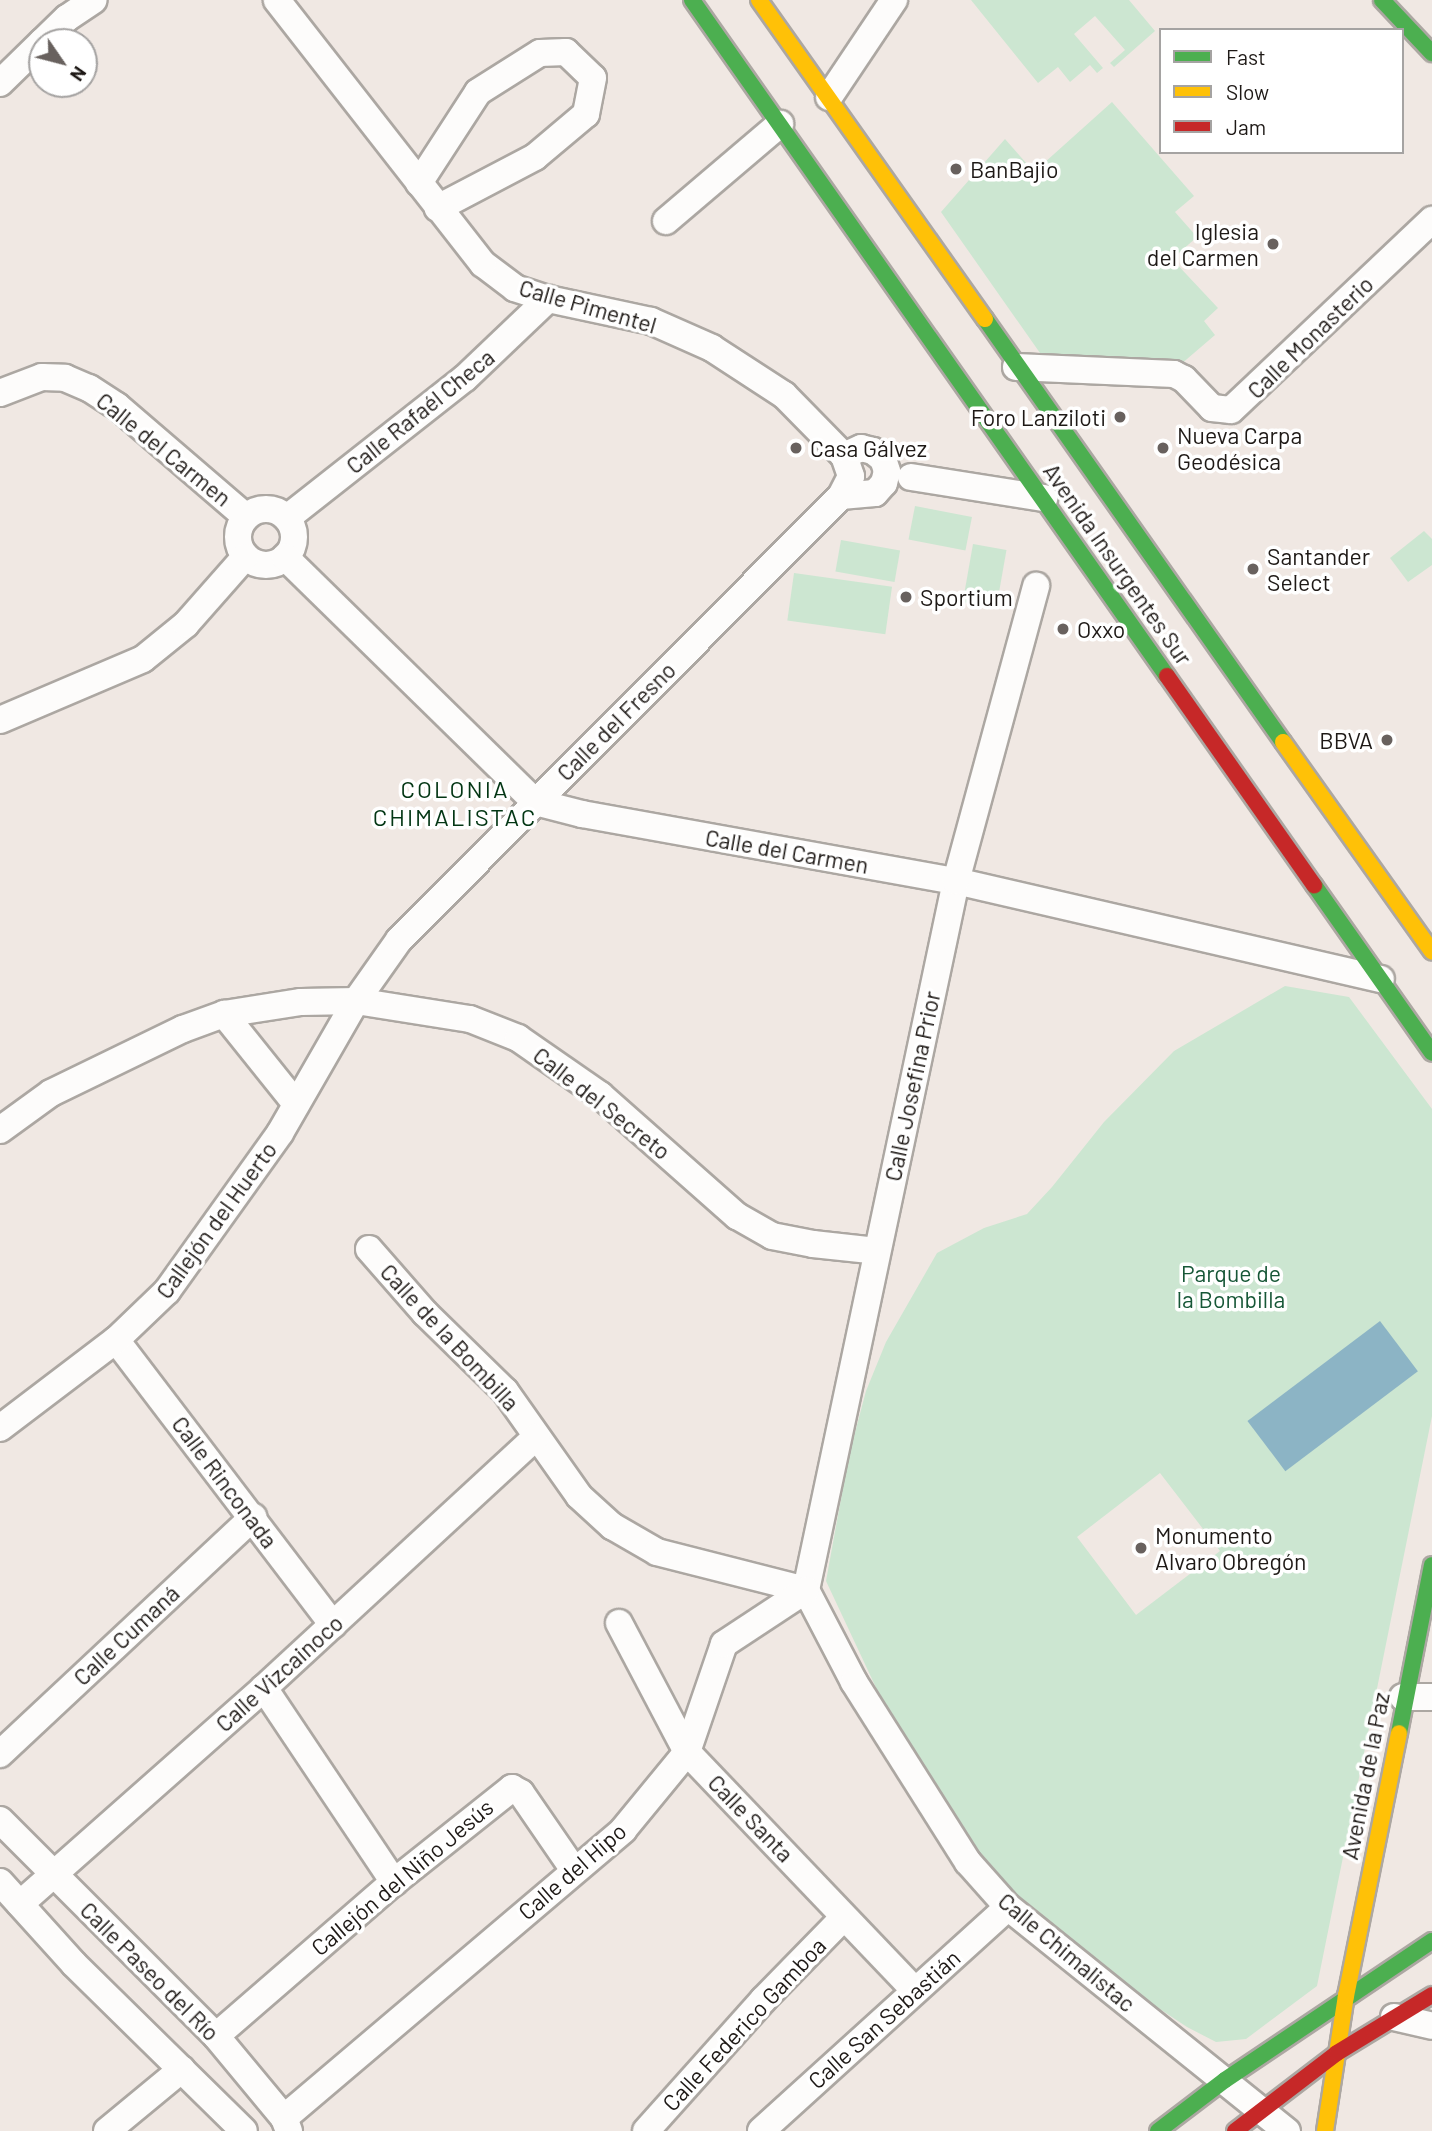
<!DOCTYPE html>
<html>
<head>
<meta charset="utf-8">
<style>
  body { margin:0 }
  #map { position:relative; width:1432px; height:2131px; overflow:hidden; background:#f0e8e3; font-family:Barlow,sans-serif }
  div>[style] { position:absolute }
  .green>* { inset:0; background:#cce6d1; transform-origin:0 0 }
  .water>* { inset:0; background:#8cb4c5; transform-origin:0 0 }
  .roads { filter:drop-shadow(2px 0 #aca7a2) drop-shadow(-2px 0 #aca7a2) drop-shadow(0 2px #aca7a2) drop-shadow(0 -2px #aca7a2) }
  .street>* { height:26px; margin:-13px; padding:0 13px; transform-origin:13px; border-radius:13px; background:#fdfcfb }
  .street>.ring { margin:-13px; padding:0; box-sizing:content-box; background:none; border:26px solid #fdfcfb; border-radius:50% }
  .fast>* { height:16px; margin:-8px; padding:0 8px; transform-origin:8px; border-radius:8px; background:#4caf50 }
  .slow>* { height:16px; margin:-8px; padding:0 8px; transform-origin:8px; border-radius:8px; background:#ffc107 }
  .jam>* { height:16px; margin:-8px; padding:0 8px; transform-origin:8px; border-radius:8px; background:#c62828 }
  .dots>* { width:19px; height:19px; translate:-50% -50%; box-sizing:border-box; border:4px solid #fff; border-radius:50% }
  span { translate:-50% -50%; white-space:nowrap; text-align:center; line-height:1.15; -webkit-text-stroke:7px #fff; paint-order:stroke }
  .poi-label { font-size:23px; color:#1e1916 }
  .left { translate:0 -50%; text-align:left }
  .right { translate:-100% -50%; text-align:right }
  .street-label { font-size:23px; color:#1e1916 }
  .park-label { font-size:23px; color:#175737 }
  .neighbourhood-label { font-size:24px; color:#033614; letter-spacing:2px }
  .legend { position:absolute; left:1159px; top:28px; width:245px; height:126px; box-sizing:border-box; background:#fff; border:2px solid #a5a3a2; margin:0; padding:9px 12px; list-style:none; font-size:21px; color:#1e1916 }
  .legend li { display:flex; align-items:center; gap:14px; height:35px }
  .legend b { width:35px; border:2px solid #a5a3a2 }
  .north { position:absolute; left:28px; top:28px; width:70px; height:70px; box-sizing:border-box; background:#fff; border:2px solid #a5a3a2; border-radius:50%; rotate:125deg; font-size:19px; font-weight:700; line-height:28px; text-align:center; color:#1e1916 }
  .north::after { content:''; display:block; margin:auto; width:24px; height:32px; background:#68615e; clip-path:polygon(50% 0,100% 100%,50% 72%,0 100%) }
</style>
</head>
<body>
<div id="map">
  <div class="green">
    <i style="clip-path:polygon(971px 0,1129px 0,1155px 31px,1114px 67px,1110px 63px,1125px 50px,1095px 16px,1074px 34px,1103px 68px,1097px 73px,1090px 65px,1070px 82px,1058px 67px,1038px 83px)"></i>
    <i style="clip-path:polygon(1112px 102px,1194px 196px,1175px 212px,1197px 237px,1172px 259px,1218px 308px,1204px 321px,1215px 335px,1180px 365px,1040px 353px,941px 212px,1005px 139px,1034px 172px)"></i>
    <i style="left:915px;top:506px;width:58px;height:34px;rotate:11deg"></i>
    <i style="clip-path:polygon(1424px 531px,1432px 539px,1432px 565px,1408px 582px,1390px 558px)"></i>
    <i style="left:841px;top:540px;width:60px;height:32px;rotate:10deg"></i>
    <i style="left:973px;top:544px;width:34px;height:59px;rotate:10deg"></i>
    <i style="left:794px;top:573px;width:99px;height:48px;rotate:8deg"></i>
    <i style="clip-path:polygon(evenodd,1285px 986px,1349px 997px,1432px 1109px,1432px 1416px,1317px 1986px,1246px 2039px,1216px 2042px,1187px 2027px,1110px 1976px,1000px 1883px,975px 1851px,887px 1711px,826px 1581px,849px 1455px,866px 1391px,886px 1342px,937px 1253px,984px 1228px,1027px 1214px,1052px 1187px,1104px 1122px,1174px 1051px,1285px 986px,1160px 1473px,1220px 1551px,1136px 1615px,1077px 1537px,1160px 1473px)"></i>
  </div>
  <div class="water">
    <i style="left:1380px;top:1321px;width:63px;height:166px;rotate:53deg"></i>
  </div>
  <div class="roads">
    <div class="street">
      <i style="left:42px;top:42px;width:35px;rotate:-44deg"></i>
      <i style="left:67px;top:18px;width:32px;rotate:-34deg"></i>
      <i style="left:0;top:83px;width:59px;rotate:-44.3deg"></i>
      <i style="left:829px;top:97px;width:117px;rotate:-56.2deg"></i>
      <i style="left:419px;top:183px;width:108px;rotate:-57deg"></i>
      <i style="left:478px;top:92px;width:73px;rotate:-32.2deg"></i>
      <i style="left:540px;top:53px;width:26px;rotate:-2deg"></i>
      <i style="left:566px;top:52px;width:37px;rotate:44deg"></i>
      <i style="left:593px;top:78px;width:37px;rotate:101deg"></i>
      <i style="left:586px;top:114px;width:67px;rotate:139.9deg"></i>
      <i style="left:535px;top:157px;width:110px;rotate:152.3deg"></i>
      <i style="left:666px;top:221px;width:150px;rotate:-40.4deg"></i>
      <i style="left:1016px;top:367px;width:158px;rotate:2.5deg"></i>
      <i style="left:1174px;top:374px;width:11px;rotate:27deg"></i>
      <i style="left:1184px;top:379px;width:40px;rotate:46deg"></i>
      <i style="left:1212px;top:408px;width:19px;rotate:6deg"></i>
      <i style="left:1231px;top:410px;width:277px;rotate:-43.4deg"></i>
      <i style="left:0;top:393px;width:45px;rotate:-20.9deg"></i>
      <i style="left:42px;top:377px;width:23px;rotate:2deg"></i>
      <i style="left:65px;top:378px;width:26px;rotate:23deg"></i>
      <i style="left:89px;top:388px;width:33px;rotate:33deg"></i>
      <i style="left:117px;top:406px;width:170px;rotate:40.7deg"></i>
      <i style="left:911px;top:477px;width:135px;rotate:9deg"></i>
      <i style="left:841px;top:496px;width:34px;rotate:-5deg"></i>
      <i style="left:875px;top:493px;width:13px;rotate:-48deg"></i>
      <i style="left:884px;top:483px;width:12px;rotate:-76deg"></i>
      <i style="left:887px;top:471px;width:13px;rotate:-108deg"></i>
      <i style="left:883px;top:459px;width:13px;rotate:-141deg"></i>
      <i style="left:873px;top:451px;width:12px;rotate:-166deg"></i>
      <i style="left:861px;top:448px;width:19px;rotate:155deg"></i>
      <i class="ring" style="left:238px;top:509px;width:30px;height:30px"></i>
      <i style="left:287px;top:518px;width:226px;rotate:-38.2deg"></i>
      <i style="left:465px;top:378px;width:115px;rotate:-43.6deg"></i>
      <i style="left:285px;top:557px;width:350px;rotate:44.4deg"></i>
      <i style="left:535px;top:802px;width:49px;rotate:14.3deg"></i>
      <i style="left:582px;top:814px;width:380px;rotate:10.2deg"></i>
      <i style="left:956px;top:881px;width:436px;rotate:13deg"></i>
      <i style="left:0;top:720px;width:155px;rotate:-23.1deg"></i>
      <i style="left:143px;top:659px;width:55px;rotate:-39.1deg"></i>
      <i style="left:186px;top:624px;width:89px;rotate:-48.6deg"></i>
      <i style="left:224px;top:1014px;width:115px;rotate:51.3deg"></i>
      <i style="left:0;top:1130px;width:63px;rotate:-36deg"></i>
      <i style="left:51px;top:1093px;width:147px;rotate:-25.9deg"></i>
      <i style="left:183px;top:1029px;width:44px;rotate:-20.1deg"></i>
      <i style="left:224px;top:1014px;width:78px;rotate:-8.9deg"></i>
      <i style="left:301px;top:1002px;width:55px;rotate:-1deg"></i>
      <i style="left:356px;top:1001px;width:115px;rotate:9deg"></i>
      <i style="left:470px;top:1019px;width:52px;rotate:21.6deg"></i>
      <i style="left:518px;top:1038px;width:100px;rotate:34.8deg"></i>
      <i style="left:600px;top:1095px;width:183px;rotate:41.5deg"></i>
      <i style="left:737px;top:1216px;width:40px;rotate:29.7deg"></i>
      <i style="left:772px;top:1236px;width:42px;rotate:11deg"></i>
      <i style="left:813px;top:1244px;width:64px;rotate:6.2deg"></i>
      <i style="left:369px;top:1249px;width:85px;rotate:48.8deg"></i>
      <i style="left:425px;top:1313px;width:112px;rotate:44.3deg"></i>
      <i style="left:505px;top:1391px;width:128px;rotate:54.8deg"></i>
      <i style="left:579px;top:1496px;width:45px;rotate:42.3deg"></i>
      <i style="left:612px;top:1526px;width:52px;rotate:30deg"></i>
      <i style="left:657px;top:1552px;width:154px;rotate:14.3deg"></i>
      <i style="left:116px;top:1340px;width:358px;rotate:52.7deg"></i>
      <i style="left:0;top:1428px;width:146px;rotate:-37.2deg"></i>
      <i style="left:116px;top:1340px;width:71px;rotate:-43.9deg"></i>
      <i style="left:167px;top:1291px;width:194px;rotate:-54.4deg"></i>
      <i style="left:280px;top:1133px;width:152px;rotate:-60.1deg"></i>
      <i style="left:356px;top:1001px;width:75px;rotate:-54.8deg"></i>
      <i style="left:399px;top:940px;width:626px;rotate:-45.13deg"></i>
      <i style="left:841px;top:496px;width:22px;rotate:-63deg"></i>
      <i style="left:851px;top:476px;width:21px;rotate:-109deg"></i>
      <i style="left:844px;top:456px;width:86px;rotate:-134.5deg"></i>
      <i style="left:784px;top:395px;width:86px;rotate:-146.9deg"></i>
      <i style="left:712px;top:348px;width:67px;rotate:-156.1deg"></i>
      <i style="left:651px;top:321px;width:105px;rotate:-167.9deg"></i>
      <i style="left:548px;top:299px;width:35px;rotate:-162deg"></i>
      <i style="left:515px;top:288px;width:40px;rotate:-143deg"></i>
      <i style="left:483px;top:264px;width:335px;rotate:-128deg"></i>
      <i style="left:806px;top:1590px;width:725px;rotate:-78.05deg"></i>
      <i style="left:956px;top:881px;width:306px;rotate:-74.8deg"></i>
      <i style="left:806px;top:1590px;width:104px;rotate:62.4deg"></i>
      <i style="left:854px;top:1682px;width:213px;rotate:57.7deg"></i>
      <i style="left:968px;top:1862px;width:60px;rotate:48.4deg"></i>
      <i style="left:1008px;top:1907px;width:358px;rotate:38.8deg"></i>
      <i style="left:619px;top:1623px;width:146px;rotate:62.2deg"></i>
      <i style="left:687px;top:1752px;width:330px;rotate:46.3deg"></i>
      <i style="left:264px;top:1688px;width:234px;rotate:56.2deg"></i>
      <i style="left:1403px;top:1697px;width:29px"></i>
      <i style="left:0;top:1754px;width:347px;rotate:-43.1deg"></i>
      <i style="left:0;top:1820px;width:305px;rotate:45deg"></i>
      <i style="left:216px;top:2036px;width:107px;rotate:50.3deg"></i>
      <i style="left:284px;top:2118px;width:14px;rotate:69deg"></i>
      <i style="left:0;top:1882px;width:110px;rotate:47.9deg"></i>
      <i style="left:74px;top:1964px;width:238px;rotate:44.5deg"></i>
      <i style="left:20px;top:1904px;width:326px;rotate:-41.5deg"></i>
      <i style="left:264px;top:1688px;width:370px;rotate:-42.7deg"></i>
      <i style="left:1394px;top:2017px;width:39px;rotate:13deg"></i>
      <i style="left:216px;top:2036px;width:235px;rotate:-40.9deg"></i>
      <i style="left:394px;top:1882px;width:151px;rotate:-38.5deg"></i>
      <i style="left:512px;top:1788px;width:10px;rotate:29deg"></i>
      <i style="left:521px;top:1793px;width:93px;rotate:55.5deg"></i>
      <i style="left:284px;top:2118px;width:445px;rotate:-40.3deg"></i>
      <i style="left:623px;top:1830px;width:101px;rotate:-50.6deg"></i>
      <i style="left:687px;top:1752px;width:114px;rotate:-71.1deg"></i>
      <i style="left:724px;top:1644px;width:98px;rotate:-33.4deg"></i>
      <i style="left:107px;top:2131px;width:97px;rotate:-39.6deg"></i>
      <i style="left:646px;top:2131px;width:176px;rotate:-48.2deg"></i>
      <i style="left:763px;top:2000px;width:116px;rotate:-45.7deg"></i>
      <i style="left:761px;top:2131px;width:333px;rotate:-42.2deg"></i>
    </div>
    <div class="fast">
      <i style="left:692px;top:0;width:826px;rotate:54.91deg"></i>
      <i style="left:1382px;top:0;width:73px;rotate:46.7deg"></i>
      <i style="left:985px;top:319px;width:517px;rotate:54.84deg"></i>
      <i style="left:1314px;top:885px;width:205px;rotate:54.9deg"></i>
      <i style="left:1399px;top:1733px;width:171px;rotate:-78.9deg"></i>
      <i style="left:1158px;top:2131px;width:84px;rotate:-37.3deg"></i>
      <i style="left:1225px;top:2080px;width:249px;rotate:-33.9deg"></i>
    </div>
    <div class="slow">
      <i style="left:759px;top:0;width:391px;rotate:54.7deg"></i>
      <i style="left:1283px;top:742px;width:257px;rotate:54.6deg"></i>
      <i style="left:1325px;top:2131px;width:137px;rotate:-81.2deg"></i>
      <i style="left:1346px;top:1996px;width:268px;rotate:-78.6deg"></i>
    </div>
    <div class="jam">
      <i style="left:1167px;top:676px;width:256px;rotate:54.9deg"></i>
      <i style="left:1235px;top:2131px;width:128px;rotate:-37.4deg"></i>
      <i style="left:1337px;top:2053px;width:111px;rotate:-31.4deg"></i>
    </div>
  </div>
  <div class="dots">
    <i style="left:956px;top:169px;background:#68615e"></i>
    <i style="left:1273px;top:244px;background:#68615e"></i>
    <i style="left:1120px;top:417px;background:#68615e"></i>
    <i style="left:796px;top:448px;background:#68615e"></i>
    <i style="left:1163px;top:448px;background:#68615e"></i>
    <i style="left:1253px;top:569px;background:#68615e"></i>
    <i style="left:906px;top:597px;background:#68615e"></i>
    <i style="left:1063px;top:629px;background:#68615e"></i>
    <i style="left:1387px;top:740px;background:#68615e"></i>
    <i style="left:1141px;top:1548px;background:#68615e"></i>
  </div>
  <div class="poi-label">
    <span class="left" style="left:970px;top:169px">BanBajio</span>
    <span class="right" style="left:1259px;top:244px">Iglesia<br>del Carmen</span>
    <span class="right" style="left:1106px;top:417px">Foro Lanziloti</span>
    <span class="left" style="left:1177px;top:448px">Nueva Carpa<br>Geodésica</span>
    <span class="left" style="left:810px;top:448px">Casa Gálvez</span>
    <span class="left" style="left:1267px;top:569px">Santander<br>Select</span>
    <span class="left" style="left:920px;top:597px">Sportium</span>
    <span class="left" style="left:1077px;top:629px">Oxxo</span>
    <span class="right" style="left:1373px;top:740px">BBVA</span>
    <span class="left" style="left:1155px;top:1548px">Monumento<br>Alvaro Obregón</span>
  </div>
  <div class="street-label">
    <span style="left:588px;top:306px;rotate:16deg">Calle Pimentel</span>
    <span style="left:1310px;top:337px;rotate:-44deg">Calle Monasterio</span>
    <span style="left:420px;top:411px;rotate:-39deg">Calle Rafaél Checa</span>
    <span style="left:164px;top:449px;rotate:39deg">Calle del Carmen</span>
    <span style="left:1118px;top:564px;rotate:55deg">Avenida Insurgentes Sur</span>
    <span style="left:616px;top:721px;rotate:-45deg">Calle del Fresno</span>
    <span style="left:787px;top:851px;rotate:10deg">Calle del Carmen</span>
    <span style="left:912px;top:1086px;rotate:-78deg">Calle Josefina Prior</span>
    <span style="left:602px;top:1103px;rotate:38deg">Calle del Secreto</span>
    <span style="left:216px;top:1220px;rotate:-54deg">Callejón del Huerto</span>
    <span style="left:450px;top:1337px;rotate:47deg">Calle de la Bombilla</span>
    <span style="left:225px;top:1482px;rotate:53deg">Calle Rinconada</span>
    <span style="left:126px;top:1635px;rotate:-43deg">Calle Cumaná</span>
    <span style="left:279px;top:1673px;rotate:-42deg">Calle Vizcainoco</span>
    <span style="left:1365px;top:1776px;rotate:-79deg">Avenida de la Paz</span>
    <span style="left:751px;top:1818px;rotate:46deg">Calle Santa</span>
    <span style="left:572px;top:1871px;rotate:-41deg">Calle del Hipo</span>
    <span style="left:402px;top:1877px;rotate:-40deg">Callejón del Niño Jesús</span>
    <span style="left:1067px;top:1952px;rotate:40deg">Calle Chimalistac</span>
    <span style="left:150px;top:1971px;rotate:45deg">Calle Paseo del Río</span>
    <span style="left:884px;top:2019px;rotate:-42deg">Calle San Sebastián</span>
    <span style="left:744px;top:2024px;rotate:-47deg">Calle Federico Gamboa</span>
  </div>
  <div class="park-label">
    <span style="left:1231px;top:1286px">Parque de<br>la Bombilla</span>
  </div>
  <div class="neighbourhood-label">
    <span style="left:455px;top:803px">COLONIA<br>CHIMALISTAC</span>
  </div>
  <ul class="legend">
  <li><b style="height:9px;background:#4caf50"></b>Fast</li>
  <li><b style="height:9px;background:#ffc107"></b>Slow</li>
  <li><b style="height:9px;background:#c62828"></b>Jam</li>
  </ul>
  <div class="north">N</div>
</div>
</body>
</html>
